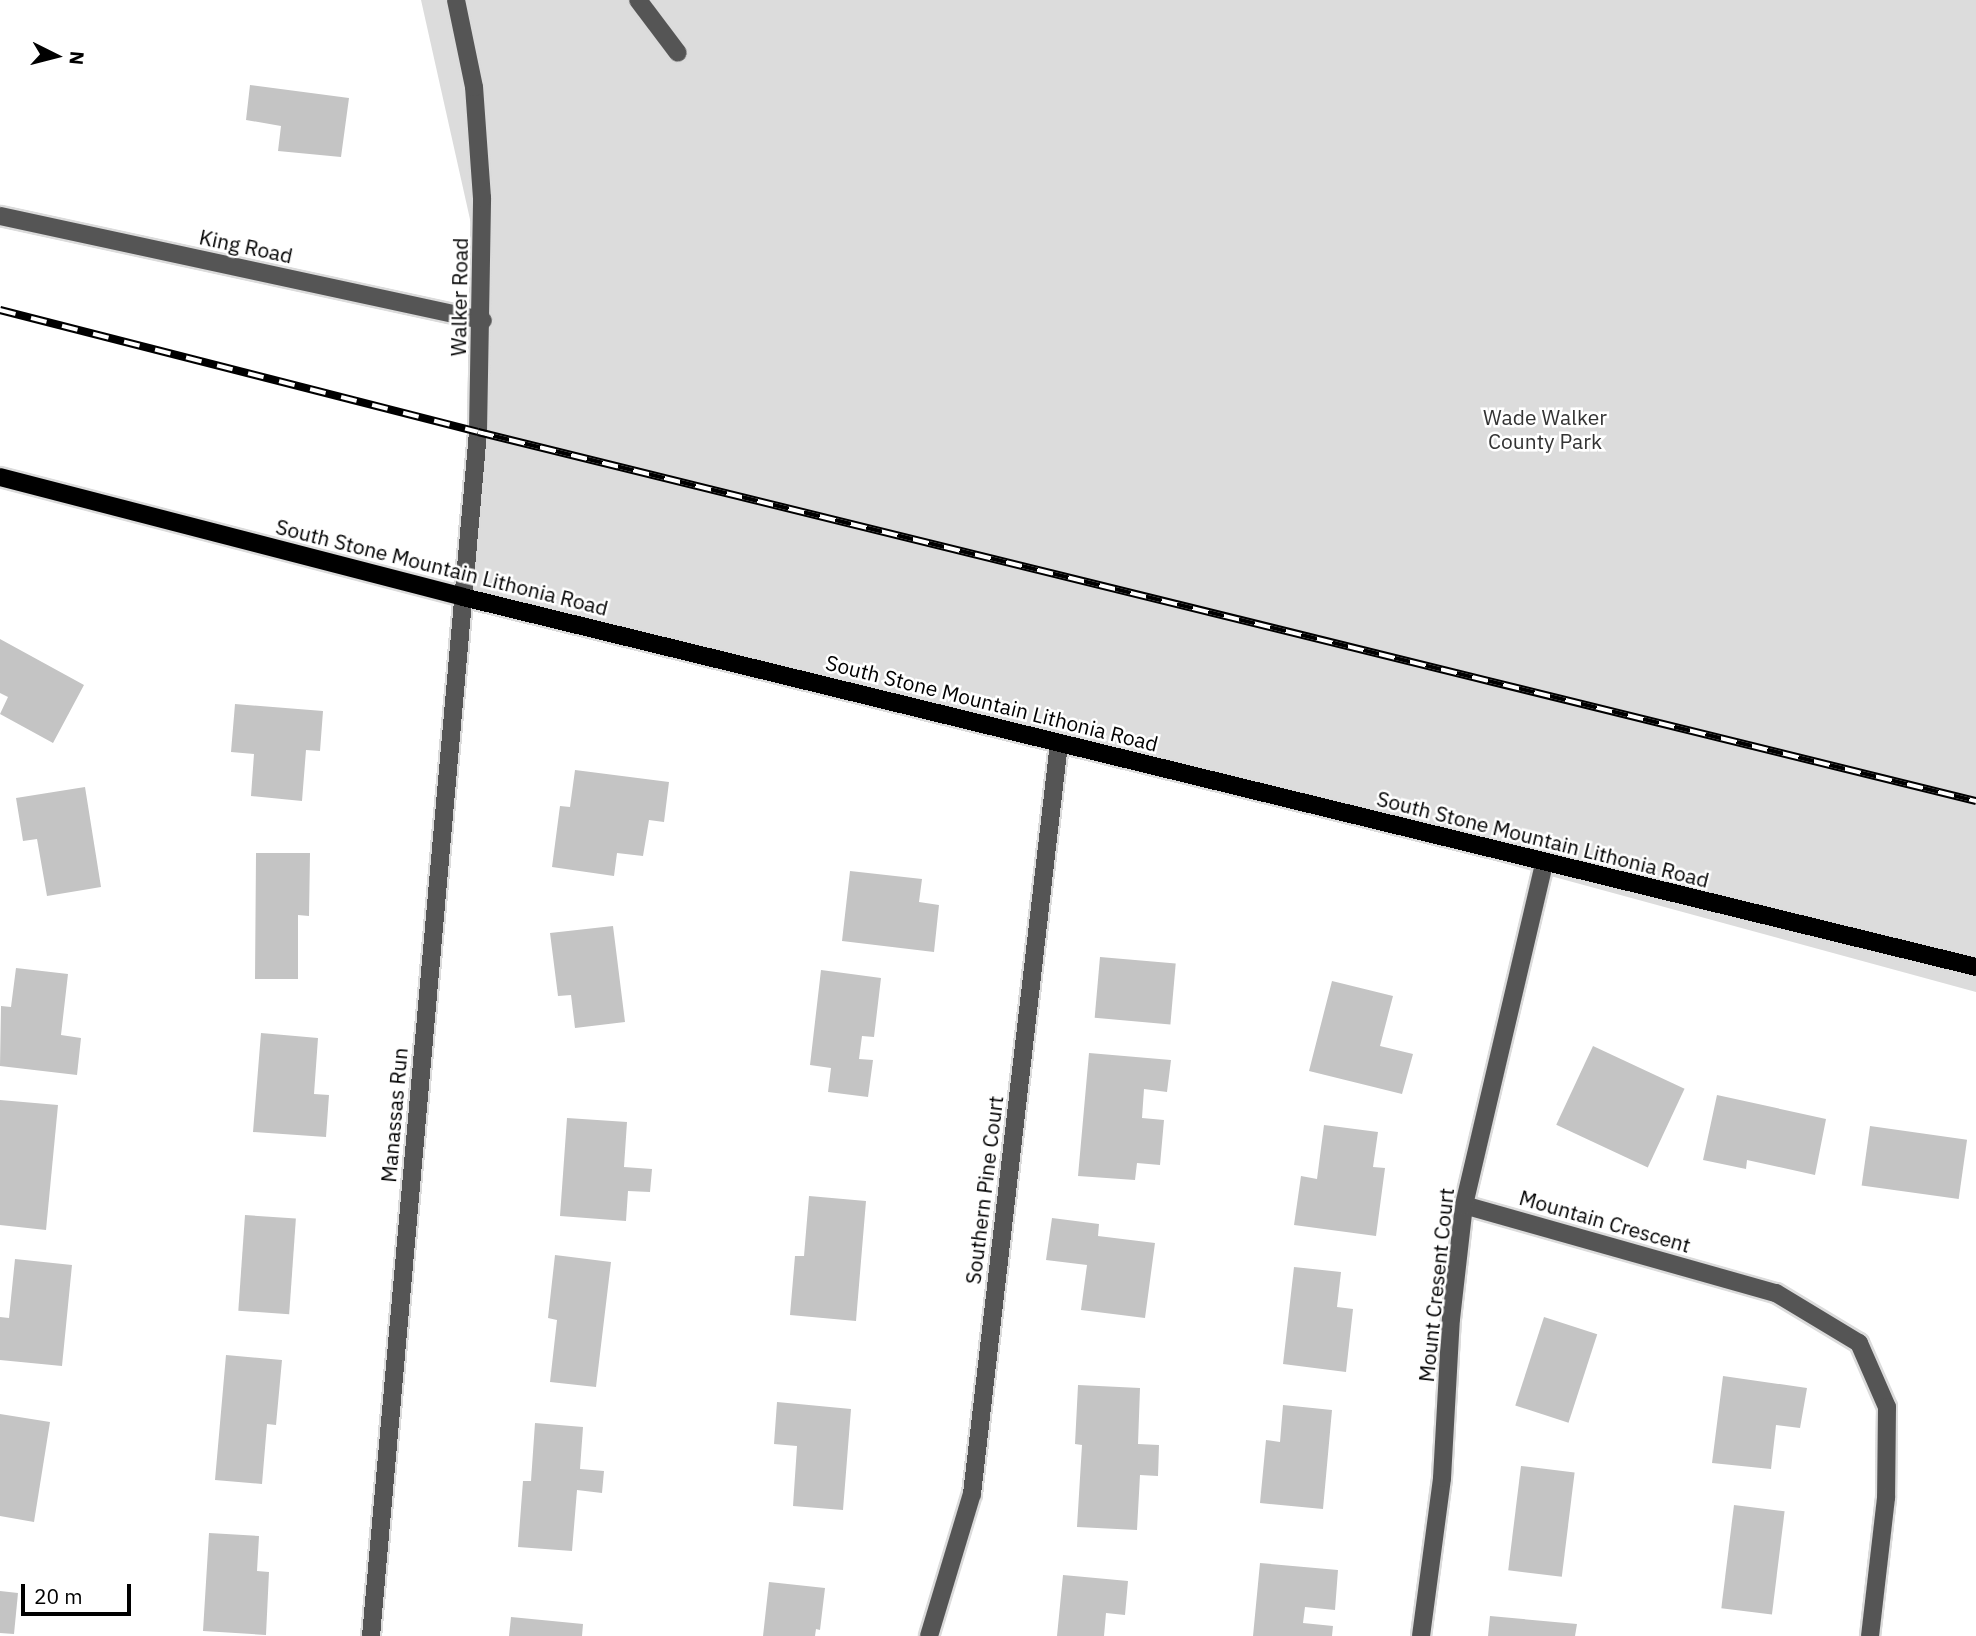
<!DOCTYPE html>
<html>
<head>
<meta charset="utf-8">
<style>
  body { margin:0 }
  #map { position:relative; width:1976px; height:1636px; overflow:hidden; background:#fff; font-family:"IBM Plex Sans",sans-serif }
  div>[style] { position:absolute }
  .green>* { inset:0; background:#dcdcdc }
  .building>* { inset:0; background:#c4c4c4; transform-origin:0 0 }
  .roads { filter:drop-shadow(2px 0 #dbdbdb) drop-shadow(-2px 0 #dbdbdb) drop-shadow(0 2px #dbdbdb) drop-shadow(0 -2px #dbdbdb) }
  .minor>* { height:18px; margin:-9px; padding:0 9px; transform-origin:9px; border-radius:9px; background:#555 }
  .major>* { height:18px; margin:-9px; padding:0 9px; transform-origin:9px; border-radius:9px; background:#000 }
  .rail>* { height:8px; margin-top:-4px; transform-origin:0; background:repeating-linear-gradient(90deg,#fff 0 16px,#000 0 32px); box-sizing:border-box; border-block:2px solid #000 }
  span { translate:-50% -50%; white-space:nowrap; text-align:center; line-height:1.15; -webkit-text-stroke:5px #fff; paint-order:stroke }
  .street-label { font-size:21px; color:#000 }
  .park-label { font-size:21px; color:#333 }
  .north { position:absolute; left:21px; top:21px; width:70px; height:70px; -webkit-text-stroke:5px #fff; paint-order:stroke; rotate:96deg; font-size:19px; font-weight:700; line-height:28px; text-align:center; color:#000 }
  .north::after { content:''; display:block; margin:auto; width:24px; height:32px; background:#000; clip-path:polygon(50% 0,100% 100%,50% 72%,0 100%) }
  .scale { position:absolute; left:21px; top:1584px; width:110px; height:32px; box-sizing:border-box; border:4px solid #000; border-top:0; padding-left:9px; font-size:21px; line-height:24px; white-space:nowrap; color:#000; -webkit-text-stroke:5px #fff; paint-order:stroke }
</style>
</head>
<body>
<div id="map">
  <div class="green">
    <i style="clip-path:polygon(421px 0,1976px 0,1976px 992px,744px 656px,455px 593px,480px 264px)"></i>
  </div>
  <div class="building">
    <i style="clip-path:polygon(250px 85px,349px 98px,341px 157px,278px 151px,281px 126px,246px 120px)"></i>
    <i style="clip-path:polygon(0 639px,84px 685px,53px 743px,0 714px,8px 697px,0 693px)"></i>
    <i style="clip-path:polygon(235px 704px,323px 711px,320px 751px,306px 750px,302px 801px,251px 796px,254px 754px,231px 752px)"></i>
    <i style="clip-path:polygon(575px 770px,669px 782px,664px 822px,649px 820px,643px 856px,617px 853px,614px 876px,552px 867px,560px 806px,570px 807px)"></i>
    <i style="clip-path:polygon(85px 787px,101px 887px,47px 896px,37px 839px,23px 841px,16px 798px)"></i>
    <i style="clip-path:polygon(256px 853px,310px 853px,309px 916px,298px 915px,298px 979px,255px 979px)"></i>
    <i style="clip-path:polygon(850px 871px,922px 879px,919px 902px,939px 905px,934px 952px,842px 941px)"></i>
    <i style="clip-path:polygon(613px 926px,625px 1022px,575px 1028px,571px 995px,558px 996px,550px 933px)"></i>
    <i style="left:1100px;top:957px;width:76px;height:61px;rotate:5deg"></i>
    <i style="clip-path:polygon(16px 968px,68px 974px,61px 1035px,81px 1038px,77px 1075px,0 1066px,1px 1006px,11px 1007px)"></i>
    <i style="clip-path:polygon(821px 970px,881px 978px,874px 1037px,862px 1036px,859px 1059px,873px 1060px,868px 1097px,828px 1092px,831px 1068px,810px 1065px)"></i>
    <i style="clip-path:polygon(1332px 981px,1393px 996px,1380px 1046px,1413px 1054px,1402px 1094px,1309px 1071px)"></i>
    <i style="clip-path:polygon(261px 1033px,318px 1038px,314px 1094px,329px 1095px,326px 1137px,253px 1132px)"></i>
    <i style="left:1593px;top:1046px;width:101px;height:87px;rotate:25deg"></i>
    <i style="clip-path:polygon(1089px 1053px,1171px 1060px,1167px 1092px,1144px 1089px,1142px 1118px,1164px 1120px,1160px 1165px,1137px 1163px,1135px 1180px,1078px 1176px)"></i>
    <i style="clip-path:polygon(1717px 1095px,1826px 1119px,1815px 1175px,1747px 1160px,1746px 1169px,1703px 1160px)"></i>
    <i style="clip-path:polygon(0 1100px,58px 1105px,46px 1230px,0 1225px)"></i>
    <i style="clip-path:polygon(567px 1118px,627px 1122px,624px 1167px,652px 1169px,650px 1192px,628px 1191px,626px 1221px,560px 1216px)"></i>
    <i style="clip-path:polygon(1324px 1125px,1378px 1132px,1373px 1167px,1385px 1168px,1376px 1236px,1294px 1225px,1301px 1176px,1317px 1179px)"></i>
    <i style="left:1870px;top:1126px;width:98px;height:60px;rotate:8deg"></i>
    <i style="clip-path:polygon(809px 1196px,866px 1201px,856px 1321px,790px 1315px,795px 1256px,804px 1256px)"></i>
    <i style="left:245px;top:1215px;width:51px;height:96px;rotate:4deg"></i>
    <i style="clip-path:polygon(1052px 1218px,1099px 1224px,1098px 1236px,1155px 1243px,1145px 1318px,1081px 1310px,1087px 1265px,1046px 1260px)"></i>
    <i style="clip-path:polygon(555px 1255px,611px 1262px,596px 1387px,550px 1382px,557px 1320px,548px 1318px)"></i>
    <i style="clip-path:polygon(15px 1259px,72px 1265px,62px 1366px,0 1360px,0 1317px,9px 1318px)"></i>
    <i style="clip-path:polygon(1294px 1267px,1341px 1272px,1337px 1307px,1353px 1309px,1346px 1372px,1283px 1364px)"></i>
    <i style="left:1544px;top:1317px;width:56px;height:93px;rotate:18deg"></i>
    <i style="clip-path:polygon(226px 1355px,282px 1360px,276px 1425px,267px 1424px,262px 1484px,215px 1480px)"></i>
    <i style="clip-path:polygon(1723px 1376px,1807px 1388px,1800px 1428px,1776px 1425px,1771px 1469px,1712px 1463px)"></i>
    <i style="clip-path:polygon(1078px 1385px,1140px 1388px,1138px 1444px,1159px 1445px,1158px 1476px,1140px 1475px,1137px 1530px,1077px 1527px,1082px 1445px,1075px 1444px)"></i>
    <i style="clip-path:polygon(777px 1402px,851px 1409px,843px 1510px,793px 1506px,797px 1446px,774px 1444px)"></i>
    <i style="clip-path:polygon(1283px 1405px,1332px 1410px,1323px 1509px,1260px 1503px,1266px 1440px,1280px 1442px)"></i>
    <i style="clip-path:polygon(0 1414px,50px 1422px,34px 1522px,0 1516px)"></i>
    <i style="clip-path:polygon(535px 1423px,583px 1427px,580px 1469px,604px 1471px,602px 1493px,577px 1490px,572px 1551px,518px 1547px,523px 1481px,531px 1481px)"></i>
    <i style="left:1521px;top:1466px;width:54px;height:105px;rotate:7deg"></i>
    <i style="left:1734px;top:1505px;width:51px;height:104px;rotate:7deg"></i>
    <i style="clip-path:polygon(209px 1533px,259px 1536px,257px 1571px,269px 1572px,266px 1635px,203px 1631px)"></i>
    <i style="clip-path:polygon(1260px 1563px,1338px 1570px,1335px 1610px,1305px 1607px,1303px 1623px,1333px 1626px,1332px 1636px,1253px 1636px)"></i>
    <i style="clip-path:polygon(1063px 1575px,1128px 1581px,1125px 1615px,1106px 1613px,1104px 1636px,1057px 1636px)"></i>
    <i style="clip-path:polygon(769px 1582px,825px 1588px,820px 1630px,816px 1629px,815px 1636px,763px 1636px)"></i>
    <i style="clip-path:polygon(0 1591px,18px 1593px,14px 1634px,0 1633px)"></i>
    <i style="clip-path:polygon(1490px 1616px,1577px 1624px,1575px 1636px,1488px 1636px)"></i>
    <i style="clip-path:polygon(511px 1617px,583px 1624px,582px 1636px,509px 1636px)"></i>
  </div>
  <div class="roads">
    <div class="minor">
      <i style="left:638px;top:0;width:66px;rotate:53deg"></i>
      <i style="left:0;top:216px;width:494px;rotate:12.2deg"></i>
      <i style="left:1464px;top:1205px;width:324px;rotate:15.8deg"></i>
      <i style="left:1776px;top:1293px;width:97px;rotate:31.1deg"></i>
      <i style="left:1859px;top:1343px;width:70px;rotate:66.4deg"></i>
      <i style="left:1887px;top:1407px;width:91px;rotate:90.6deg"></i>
      <i style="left:1886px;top:1498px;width:139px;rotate:96.6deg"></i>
      <i style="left:371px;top:1636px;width:1209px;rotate:-84.92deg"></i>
      <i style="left:478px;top:432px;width:234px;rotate:-89deg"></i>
      <i style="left:482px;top:198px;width:111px;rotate:-94.1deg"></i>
      <i style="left:474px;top:87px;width:89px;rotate:-101.7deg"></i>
      <i style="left:929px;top:1636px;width:148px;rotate:-73.2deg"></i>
      <i style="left:972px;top:1494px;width:756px;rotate:-83.39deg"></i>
      <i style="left:1421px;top:1636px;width:159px;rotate:-82.4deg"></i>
      <i style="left:1442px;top:1478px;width:159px;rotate:-86.8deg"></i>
      <i style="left:1451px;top:1319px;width:115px;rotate:-83.5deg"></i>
      <i style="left:1464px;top:1205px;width:351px;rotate:-76.8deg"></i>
    </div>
    <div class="major">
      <i style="left:0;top:477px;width:478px;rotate:14.5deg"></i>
      <i style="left:463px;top:597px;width:1558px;rotate:13.74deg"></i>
    </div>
  </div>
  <div class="rail">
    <i style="left:0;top:310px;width:493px;rotate:14.3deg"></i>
    <i style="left:478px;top:432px;width:1543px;rotate:13.84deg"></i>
  </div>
  <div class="street-label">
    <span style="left:246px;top:246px;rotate:12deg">King Road</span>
    <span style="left:459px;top:297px;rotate:-89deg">Walker Road</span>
    <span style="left:442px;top:567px;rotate:14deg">South Stone Mountain Lithonia Road</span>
    <span style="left:992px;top:703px;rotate:14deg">South Stone Mountain Lithonia Road</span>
    <span style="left:1543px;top:839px;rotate:14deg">South Stone Mountain Lithonia Road</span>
    <span style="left:394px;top:1115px;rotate:-85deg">Manassas Run</span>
    <span style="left:984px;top:1190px;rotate:-83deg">Southern Pine Court</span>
    <span style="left:1605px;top:1221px;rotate:16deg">Mountain Crescent</span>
    <span style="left:1436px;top:1285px;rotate:-84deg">Mount Cresent Court</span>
  </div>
  <div class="park-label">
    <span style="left:1545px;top:429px">Wade Walker<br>County Park</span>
  </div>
  <div class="north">N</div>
  <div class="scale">20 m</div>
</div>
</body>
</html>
